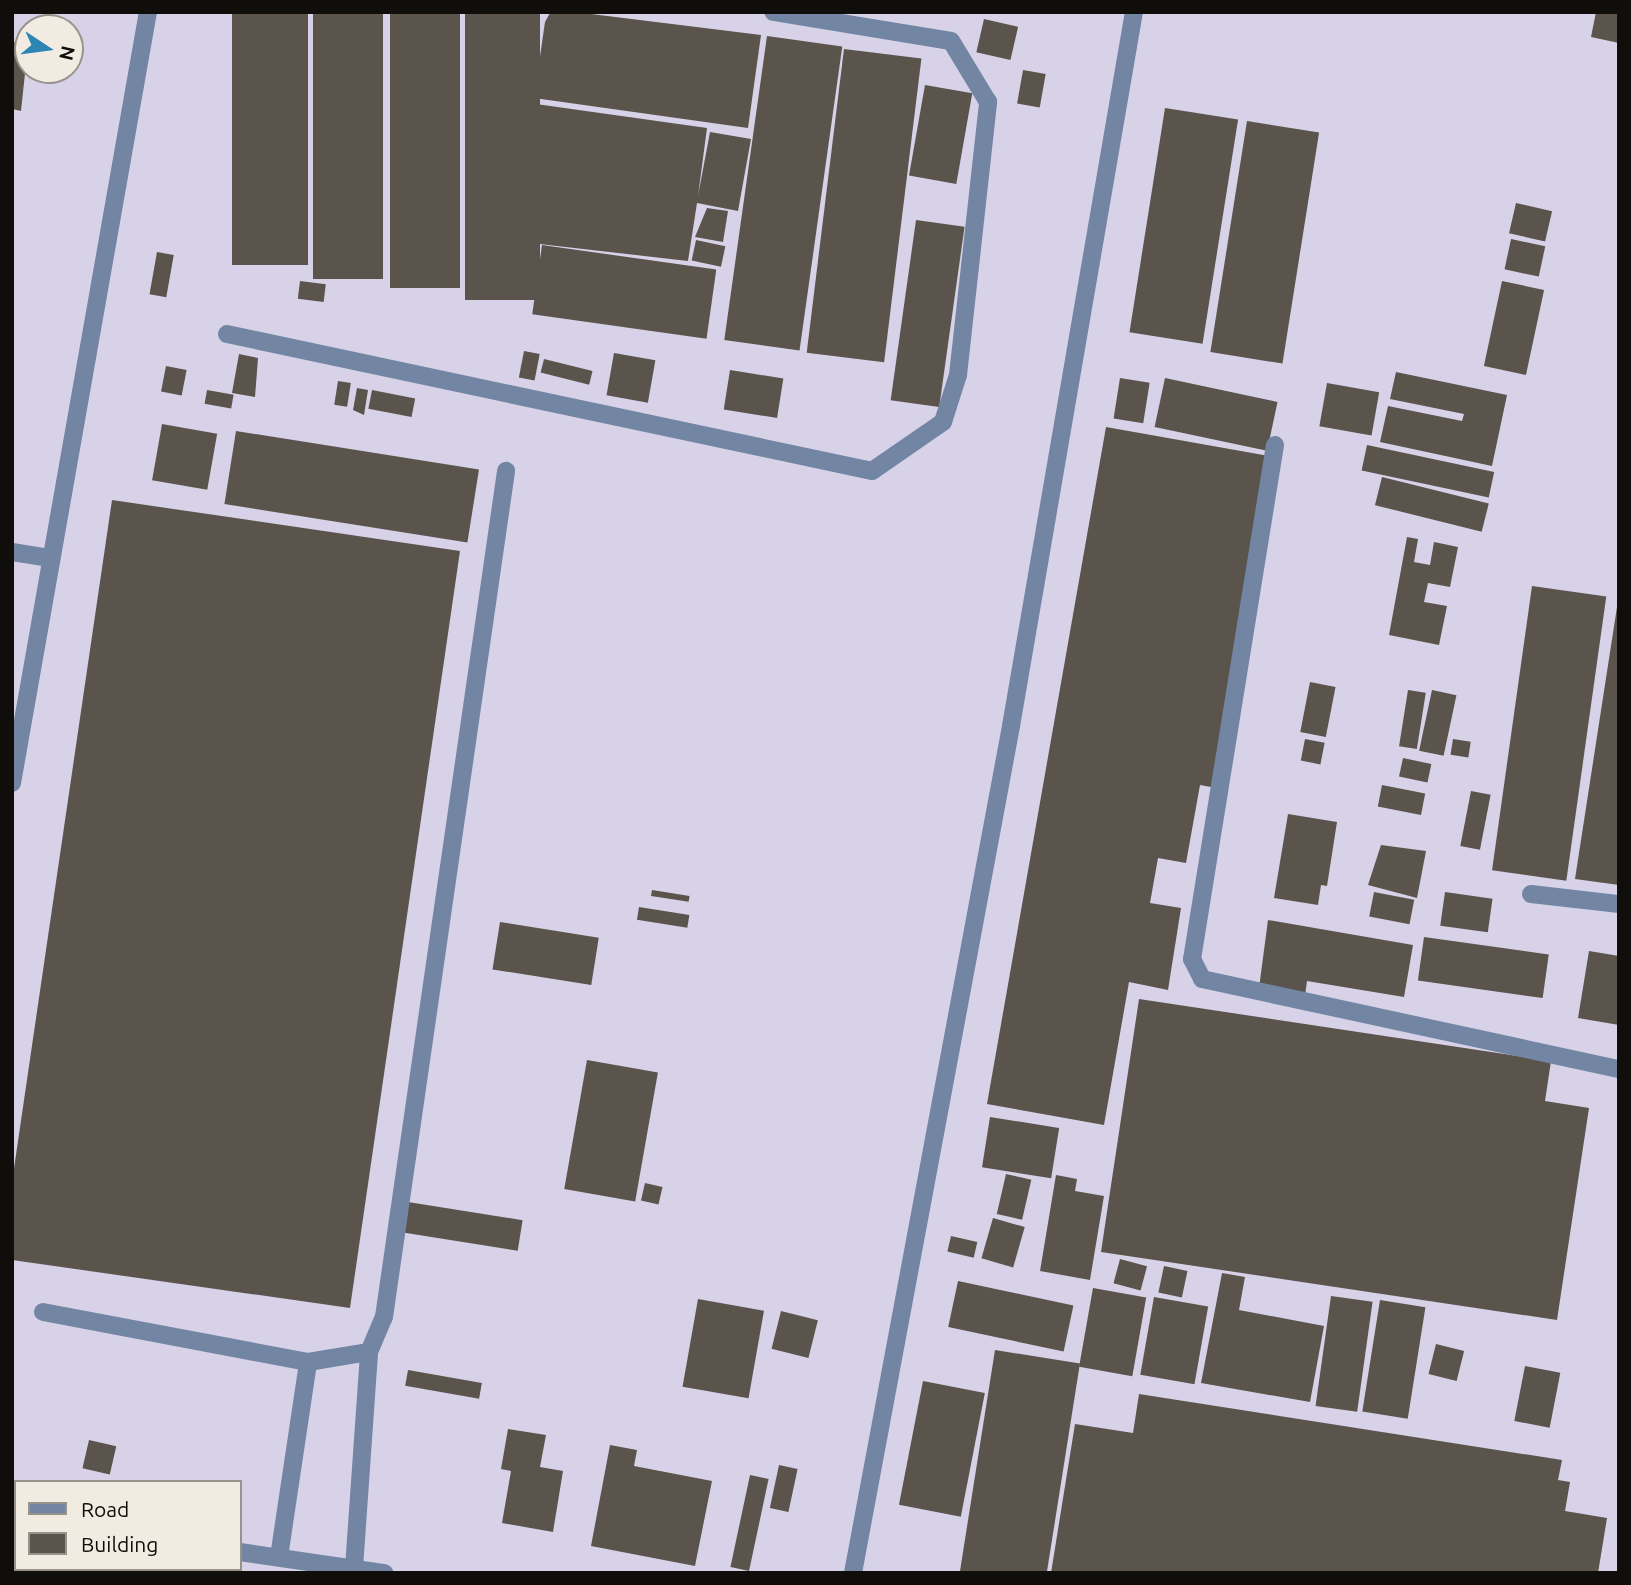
<!DOCTYPE html>
<html>
<head>
<meta charset="utf-8">
<style>
  body { margin:0 }
  #map { position:relative; width:1631px; height:1585px; overflow:hidden; background:#e4ded5; font-family:Ubuntu,sans-serif }
  div>[style] { position:absolute }
  .industrial>* { inset:0; background:#d7d2e7 }
  .building>* { inset:0; background:#5a544d; transform-origin:0 0 }
  .minor>* { height:18px; margin:-9px; padding:0 9px; transform-origin:9px; border-radius:9px; background:#7286a3 }
  span { translate:-50% -50%; white-space:nowrap; text-align:center; line-height:1.15; -webkit-text-stroke:7px #f1ebe2; paint-order:stroke }
  .frame { position:absolute; inset:0; border:14px solid #100e0b; pointer-events:none }
  .legend { position:absolute; left:14px; top:1480px; width:228px; height:91px; box-sizing:border-box; background:#f1ebe2; border:2px solid #97938c; margin:0; padding:9px 12px; list-style:none; font-size:21px; color:#100e0b }
  .legend li { display:flex; align-items:center; gap:14px; height:35px }
  .legend b { width:35px; border:2px solid #97938c }
  .north { position:absolute; left:14px; top:14px; width:70px; height:70px; box-sizing:border-box; background:#f1ebe2; border:2px solid #97938c; border-radius:50%; rotate:103deg; font-size:19px; font-weight:700; line-height:28px; text-align:center; color:#100e0b }
  .north::after { content:''; display:block; margin:auto; width:24px; height:32px; background:#2c85b3; clip-path:polygon(50% 0,100% 100%,50% 72%,0 100%) }
</style>
</head>
<body>
<div id="map">
  <div class="industrial">
    <i style="clip-path:polygon(evenodd,12px 12px,1619px 12px,1619px 1573px,12px 1573px,12px 12px,28px 28px,70px 28px,70px 70px,28px 70px,28px 28px,12px 12px,16px 1482px,240px 1482px,240px 1569px,16px 1569px,16px 1482px)"></i>
  </div>
  <div class="building">
    <i style="left:232px;top:12px;width:76px;height:253px"></i>
    <i style="left:313px;top:12px;width:70px;height:267px"></i>
    <i style="left:390px;top:12px;width:70px;height:276px"></i>
    <i style="left:465px;top:12px;width:75px;height:288px"></i>
    <i style="clip-path:polygon(575px 12px,761px 35px,748px 128px,534px 98px,545px 22px,550px 13px)"></i>
    <i style="clip-path:polygon(1596px 12px,1619px 12px,1619px 43px,1591px 37px)"></i>
    <i style="left:984px;top:19px;width:35px;height:34px;rotate:13deg"></i>
    <i style="left:767px;top:36px;width:76px;height:307px;rotate:8deg"></i>
    <i style="clip-path:polygon(12px 42px,28px 45px,21px 111px,12px 109px)"></i>
    <i style="left:844px;top:49px;width:78px;height:306px;rotate:7deg"></i>
    <i style="left:1023px;top:70px;width:23px;height:34px;rotate:10deg"></i>
    <i style="left:925px;top:85px;width:48px;height:92px;rotate:10deg"></i>
    <i style="clip-path:polygon(536px 104px,707px 128px,698px 196px,710px 132px,751px 139px,738px 211px,697px 203px,688px 261px,522px 242px)"></i>
    <i style="left:1165px;top:108px;width:74px;height:227px;rotate:9deg"></i>
    <i style="left:1247px;top:121px;width:73px;height:234px;rotate:9deg"></i>
    <i style="left:1516px;top:203px;width:37px;height:31px;rotate:13deg"></i>
    <i style="clip-path:polygon(707px 208px,728px 211px,723px 242px,695px 237px)"></i>
    <i style="left:916px;top:220px;width:49px;height:182px;rotate:8deg"></i>
    <i style="left:1511px;top:239px;width:35px;height:31px;rotate:12deg"></i>
    <i style="left:696px;top:240px;width:30px;height:21px;rotate:12deg"></i>
    <i style="left:542px;top:245px;width:176px;height:70px;rotate:8deg"></i>
    <i style="left:157px;top:252px;width:17px;height:43px;rotate:10deg"></i>
    <i style="left:300px;top:281px;width:26px;height:18px;rotate:7deg"></i>
    <i style="left:1502px;top:281px;width:43px;height:87px;rotate:12deg"></i>
    <i style="left:524px;top:351px;width:16px;height:27px;rotate:11deg"></i>
    <i style="left:614px;top:353px;width:42px;height:43px;rotate:10deg"></i>
    <i style="clip-path:polygon(239px 354px,258px 358px,255px 397px,232px 393px)"></i>
    <i style="left:544px;top:359px;width:50px;height:14px;rotate:14deg"></i>
    <i style="left:166px;top:366px;width:21px;height:26px;rotate:11deg"></i>
    <i style="left:730px;top:370px;width:54px;height:40px;rotate:9deg"></i>
    <i style="clip-path:polygon(1396px 372px,1507px 395px,1492px 466px,1380px 442px,1388px 406px,1462px 421px,1464px 414px,1390px 399px)"></i>
    <i style="left:1120px;top:378px;width:30px;height:41px;rotate:9deg"></i>
    <i style="left:1165px;top:378px;width:115px;height:50px;rotate:12deg"></i>
    <i style="left:338px;top:381px;width:13px;height:24px;rotate:9deg"></i>
    <i style="left:1327px;top:383px;width:53px;height:44px;rotate:10deg"></i>
    <i style="clip-path:polygon(357px 388px,368px 390px,364px 415px,353px 410px)"></i>
    <i style="left:207px;top:390px;width:27px;height:14px;rotate:10deg"></i>
    <i style="left:372px;top:390px;width:44px;height:19px;rotate:11deg"></i>
    <i style="left:162px;top:424px;width:56px;height:57px;rotate:10deg"></i>
    <i style="clip-path:polygon(1106px 427px,1269px 456px,1211px 787px,1200px 785px,1186px 863px,1158px 858px,1150px 903px,1181px 908px,1168px 990px,1129px 982px,1104px 1125px,987px 1104px)"></i>
    <i style="left:236px;top:431px;width:246px;height:74px;rotate:9deg"></i>
    <i style="left:1367px;top:445px;width:130px;height:26px;rotate:12deg"></i>
    <i style="left:1382px;top:477px;width:110px;height:29px;rotate:14deg"></i>
    <i style="clip-path:polygon(112px 500px,460px 551px,350px 1308px,12px 1260px,12px 1182px)"></i>
    <i style="clip-path:polygon(1407px 537px,1418px 539px,1414px 562px,1430px 565px,1434px 542px,1458px 547px,1450px 587px,1428px 583px,1424px 602px,1447px 606px,1439px 645px,1389px 635px)"></i>
    <i style="left:1532px;top:586px;width:75px;height:287px;rotate:8deg"></i>
    <i style="clip-path:polygon(1619px 594px,1619px 885px,1575px 879px)"></i>
    <i style="left:1310px;top:682px;width:26px;height:51px;rotate:11deg"></i>
    <i style="left:1408px;top:690px;width:18px;height:57px;rotate:9deg"></i>
    <i style="left:1432px;top:690px;width:25px;height:62px;rotate:12deg"></i>
    <i style="left:1305px;top:739px;width:20px;height:22px;rotate:11deg"></i>
    <i style="left:1453px;top:739px;width:18px;height:16px;rotate:9deg"></i>
    <i style="left:1403px;top:758px;width:29px;height:19px;rotate:12deg"></i>
    <i style="left:1382px;top:785px;width:44px;height:22px;rotate:11deg"></i>
    <i style="left:1471px;top:791px;width:20px;height:56px;rotate:11deg"></i>
    <i style="clip-path:polygon(1288px 814px,1337px 822px,1327px 886px,1321px 885px,1318px 905px,1274px 898px)"></i>
    <i style="clip-path:polygon(1381px 845px,1426px 851px,1417px 898px,1368px 885px)"></i>
    <i style="left:652px;top:890px;width:38px;height:6px;rotate:9deg"></i>
    <i style="left:1374px;top:892px;width:41px;height:25px;rotate:11deg"></i>
    <i style="left:1445px;top:892px;width:48px;height:34px;rotate:8deg"></i>
    <i style="left:639px;top:907px;width:51px;height:13px;rotate:9deg"></i>
    <i style="clip-path:polygon(1268px 920px,1413px 945px,1404px 997px,1307px 981px,1305px 996px,1259px 988px)"></i>
    <i style="left:500px;top:922px;width:100px;height:48px;rotate:9deg"></i>
    <i style="left:1424px;top:937px;width:126px;height:44px;rotate:8deg"></i>
    <i style="clip-path:polygon(1589px 951px,1619px 956px,1619px 1025px,1578px 1018px)"></i>
    <i style="clip-path:polygon(1139px 999px,1551px 1061px,1545px 1101px,1589px 1108px,1557px 1320px,1101px 1252px)"></i>
    <i style="left:587px;top:1060px;width:72px;height:131px;rotate:10deg"></i>
    <i style="left:990px;top:1117px;width:70px;height:51px;rotate:9deg"></i>
    <i style="left:1006px;top:1174px;width:26px;height:41px;rotate:13deg"></i>
    <i style="clip-path:polygon(1056px 1175px,1077px 1179px,1075px 1191px,1104px 1196px,1090px 1280px,1040px 1271px)"></i>
    <i style="left:645px;top:1183px;width:18px;height:18px;rotate:13deg"></i>
    <i style="left:408px;top:1202px;width:116px;height:31px;rotate:9deg"></i>
    <i style="left:993px;top:1218px;width:33px;height:42px;rotate:16deg"></i>
    <i style="left:951px;top:1236px;width:27px;height:16px;rotate:13deg"></i>
    <i style="left:1120px;top:1259px;width:28px;height:25px;rotate:15deg"></i>
    <i style="left:1164px;top:1266px;width:24px;height:27px;rotate:12deg"></i>
    <i style="clip-path:polygon(1222px 1273px,1245px 1277px,1239px 1310px,1324px 1326px,1310px 1402px,1201px 1383px)"></i>
    <i style="left:958px;top:1281px;width:118px;height:47px;rotate:12deg"></i>
    <i style="left:1093px;top:1288px;width:54px;height:80px;rotate:10deg"></i>
    <i style="left:1331px;top:1296px;width:42px;height:111px;rotate:8deg"></i>
    <i style="left:1154px;top:1297px;width:55px;height:79px;rotate:10deg"></i>
    <i style="left:698px;top:1299px;width:67px;height:89px;rotate:10deg"></i>
    <i style="left:1380px;top:1300px;width:46px;height:113px;rotate:9deg"></i>
    <i style="left:781px;top:1311px;width:38px;height:39px;rotate:14deg"></i>
    <i style="left:1436px;top:1344px;width:29px;height:31px;rotate:14deg"></i>
    <i style="left:995px;top:1350px;width:86px;height:226px;rotate:9deg"></i>
    <i style="left:1525px;top:1366px;width:36px;height:56px;rotate:11deg"></i>
    <i style="left:408px;top:1370px;width:75px;height:16px;rotate:10deg"></i>
    <i style="left:923px;top:1381px;width:63px;height:126px;rotate:11deg"></i>
    <i style="clip-path:polygon(1139px 1394px,1562px 1460px,1558px 1480px,1570px 1482px,1565px 1511px,1607px 1518px,1598px 1573px,1051px 1573px,1075px 1424px,1133px 1433px)"></i>
    <i style="clip-path:polygon(508px 1429px,546px 1435px,540px 1467px,563px 1471px,553px 1532px,502px 1523px,511px 1471px,501px 1469px)"></i>
    <i style="left:89px;top:1440px;width:28px;height:29px;rotate:13deg"></i>
    <i style="clip-path:polygon(610px 1445px,637px 1450px,634px 1466px,712px 1481px,695px 1566px,591px 1546px)"></i>
    <i style="left:779px;top:1465px;width:19px;height:44px;rotate:12deg"></i>
    <i style="left:750px;top:1475px;width:19px;height:94px;rotate:12deg"></i>
  </div>
  <div class="minor">
    <i style="left:227px;top:334px;width:659px;rotate:11.99deg"></i>
    <i style="left:872px;top:471px;width:86px;rotate:-34.6deg"></i>
    <i style="left:943px;top:422px;width:49px;rotate:-72.3deg"></i>
    <i style="left:958px;top:375px;width:275px;rotate:-83.7deg"></i>
    <i style="left:988px;top:102px;width:71px;rotate:-121.2deg"></i>
    <i style="left:951px;top:41px;width:180px;rotate:-170.7deg"></i>
    <i style="left:1275px;top:445px;width:521px;rotate:99.17deg"></i>
    <i style="left:1192px;top:959px;width:22px;rotate:63deg"></i>
    <i style="left:1202px;top:979px;width:427px;rotate:12.2deg"></i>
    <i style="left:12px;top:552px;width:36px;rotate:9deg"></i>
    <i style="left:12px;top:783px;width:783px;rotate:-80deg"></i>
    <i style="left:1531px;top:894px;width:89px;rotate:6.5deg"></i>
    <i style="left:43px;top:1312px;width:270px;rotate:10.7deg"></i>
    <i style="left:12px;top:1526px;width:4px"></i>
    <i style="left:240px;top:1552px;width:146px;rotate:8.3deg"></i>
    <i style="left:279px;top:1557px;width:197px;rotate:-81.5deg"></i>
    <i style="left:308px;top:1362px;width:62px;rotate:-9.3deg"></i>
    <i style="left:369px;top:1352px;width:38px;rotate:-67deg"></i>
    <i style="left:384px;top:1317px;width:855px;rotate:-81.79deg"></i>
    <i style="left:354px;top:1568px;width:217px;rotate:-86deg"></i>
    <i style="left:853px;top:1573px;width:862px;rotate:-79.43deg"></i>
    <i style="left:1011px;top:726px;width:725px;rotate:-80.23deg"></i>
  </div>
  <div class="frame"></div>
  <ul class="legend">
  <li><b style="height:9px;background:#7286a3"></b>Road</li>
  <li><b style="height:19px;background:#5a544d"></b>Building</li>
  </ul>
  <div class="north">N</div>
</div>
</body>
</html>
